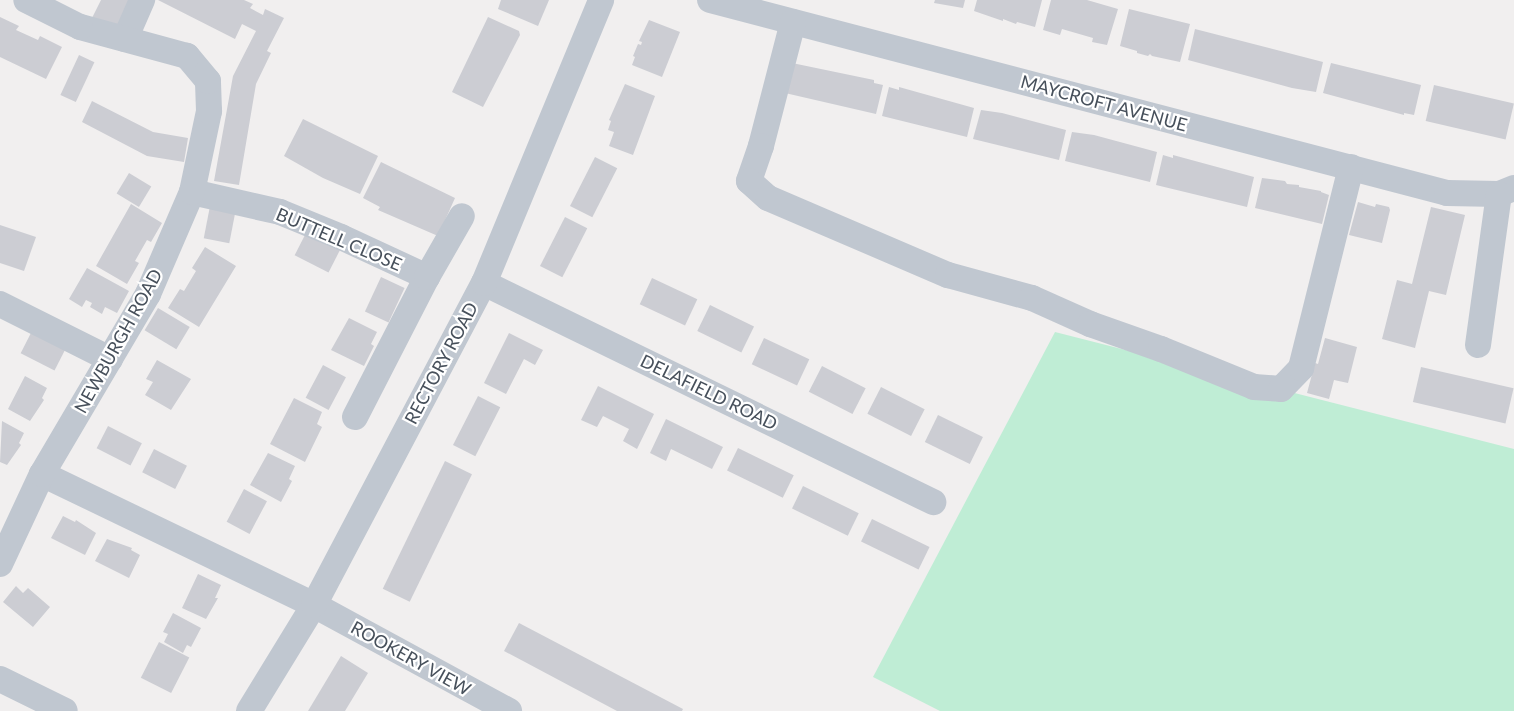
<!DOCTYPE html>
<html>
<head>
<meta charset="utf-8">
<style>
  body { margin:0 }
  #map { position:relative; width:1514px; height:711px; overflow:hidden; background:#f1efef; font-family:Lato,sans-serif }
  div>[style] { position:absolute }
  .green>* { inset:0; background:#bfedd5 }
  .building>* { inset:0; background:#cccdd3; transform-origin:0 0 }
  .minor>* { height:26px; margin:-13px; padding:0 13px; transform-origin:13px; border-radius:13px; background:#c0c7d0 }
  span { translate:-50% -50%; white-space:nowrap; text-align:center; line-height:1.15; -webkit-text-stroke:4.5px #fff; paint-order:stroke }
  .street-label { font-size:18px; color:#47505b }
</style>
</head>
<body>
<div id="map">
  <div class="green">
    <i style="clip-path:polygon(1055px 332px,1514px 449px,1514px 711px,940px 711px,873px 677px)"></i>
  </div>
  <div class="building">
    <i style="clip-path:polygon(101px 0,130px 0,116px 29px,92px 18px)"></i>
    <i style="clip-path:polygon(158px 0,244px 0,253px 4px,250px 8px,263px 15px,265px 9px,284px 18px,267px 51px,271px 53px,256px 84px,239px 185px,214px 181px,233px 76px,256px 31px,242px 24px,235px 39px)"></i>
    <i style="clip-path:polygon(501px 0,549px 0,538px 26px,498px 9px)"></i>
    <i style="clip-path:polygon(935px 0,965px 0,963px 8px,934px 3px)"></i>
    <i style="clip-path:polygon(977px 0,1042px 0,1035px 27px,1017px 22px,1016px 24px,1003px 19px,1003px 21px,974px 11px)"></i>
    <i style="clip-path:polygon(1051px 0,1087px 0,1118px 9px,1107px 45px,1092px 42px,1093px 38px,1062px 29px,1060px 35px,1043px 30px)"></i>
    <i style="clip-path:polygon(1129px 9px,1190px 24px,1180px 62px,1152px 56px,1150px 54px,1148px 56px,1137px 53px,1137px 51px,1120px 46px)"></i>
    <i style="clip-path:polygon(0 17px,19px 26px,16px 30px,38px 40px,40px 36px,62px 47px,46px 79px,0 57px)"></i>
    <i style="clip-path:polygon(488px 17px,519px 31px,520px 35px,483px 107px,452px 92px)"></i>
    <i style="clip-path:polygon(649px 20px,680px 32px,662px 77px,632px 65px,635px 57px,633px 56px,638px 44px,641px 45px,642px 42px,639px 41px)"></i>
    <i style="clip-path:polygon(1195px 29px,1323px 62px,1316px 92px,1292px 88px,1188px 60px)"></i>
    <i style="left:79px;top:55px;width:17px;height:44px;rotate:25deg"></i>
    <i style="clip-path:polygon(792px 63px,874px 80px,874px 83px,883px 85px,876px 114px,785px 93px)"></i>
    <i style="clip-path:polygon(1331px 63px,1421px 85px,1414px 115px,1404px 113px,1404px 115px,1323px 93px)"></i>
    <i style="clip-path:polygon(625px 84px,655px 96px,633px 155px,609px 146px,614px 132px,608px 130px,611px 121px,609px 120px)"></i>
    <i style="left:1434px;top:85px;width:82px;height:37px;rotate:13deg"></i>
    <i style="clip-path:polygon(889px 87px,899px 90px,899px 87px,974px 108px,967px 137px,882px 116px)"></i>
    <i style="clip-path:polygon(92px 101px,153px 132px,188px 138px,184px 162px,147px 156px,82px 122px)"></i>
    <i style="clip-path:polygon(981px 110px,1002px 113px,1066px 130px,1059px 160px,973px 139px)"></i>
    <i style="clip-path:polygon(303px 119px,378px 156px,360px 194px,323px 178px,284px 156px)"></i>
    <i style="clip-path:polygon(1072px 132px,1094px 135px,1157px 152px,1150px 182px,1065px 161px)"></i>
    <i style="clip-path:polygon(1163px 155px,1173px 158px,1173px 155px,1254px 177px,1247px 207px,1156px 185px)"></i>
    <i style="left:595px;top:157px;width:25px;height:55px;rotate:27deg"></i>
    <i style="clip-path:polygon(381px 162px,455px 198px,438px 236px,378px 210px,380px 207px,363px 198px)"></i>
    <i style="left:129px;top:173px;width:26px;height:24px;rotate:31deg"></i>
    <i style="clip-path:polygon(1262px 178px,1285px 181px,1287px 184px,1299px 185px,1299px 187px,1321px 191px,1321px 192px,1329px 195px,1322px 224px,1255px 208px)"></i>
    <i style="left:211px;top:201px;width:26px;height:38px;rotate:11deg"></i>
    <i style="clip-path:polygon(1358px 202px,1375px 207px,1376px 204px,1389px 207px,1390px 210px,1382px 243px,1349px 235px)"></i>
    <i style="clip-path:polygon(131px 204px,162px 223px,151px 242px,147px 240px,135px 261px,139px 263px,127px 284px,96px 266px)"></i>
    <i style="clip-path:polygon(1431px 207px,1465px 215px,1446px 295px,1429px 291px,1415px 348px,1382px 339px,1397px 280px,1412px 284px)"></i>
    <i style="left:565px;top:217px;width:25px;height:55px;rotate:27deg"></i>
    <i style="clip-path:polygon(0 225px,36px 237px,24px 271px,0 263px)"></i>
    <i style="left:306px;top:233px;width:38px;height:25px;rotate:27deg"></i>
    <i style="clip-path:polygon(205px 247px,236px 266px,199px 327px,168px 308px,180px 289px,184px 291px,196px 271px,192px 268px)"></i>
    <i style="clip-path:polygon(87px 268px,129px 291px,117px 313px,105px 307px,102px 314px,90px 307px,92px 303px,86px 300px,82px 307px,69px 299px)"></i>
    <i style="left:381px;top:277px;width:26px;height:38px;rotate:25deg"></i>
    <i style="left:652px;top:278px;width:50px;height:29px;rotate:25deg"></i>
    <i style="left:710px;top:305px;width:49px;height:29px;rotate:26deg"></i>
    <i style="left:158px;top:308px;width:37px;height:26px;rotate:31deg"></i>
    <i style="clip-path:polygon(349px 318px,377px 332px,371px 344px,374px 346px,364px 366px,331px 350px)"></i>
    <i style="left:32px;top:331px;width:38px;height:25px;rotate:27deg"></i>
    <i style="clip-path:polygon(509px 333px,543px 350px,535px 365px,524px 359px,506px 394px,484px 383px)"></i>
    <i style="left:764px;top:338px;width:50px;height:29px;rotate:25deg"></i>
    <i style="clip-path:polygon(1325px 338px,1357px 347px,1348px 383px,1334px 380px,1329px 399px,1307px 393px,1315px 363px,1318px 364px)"></i>
    <i style="clip-path:polygon(157px 360px,191px 379px,171px 410px,145px 395px,153px 382px,146px 379px)"></i>
    <i style="left:323px;top:365px;width:26px;height:37px;rotate:28deg"></i>
    <i style="left:822px;top:366px;width:49px;height:29px;rotate:27deg"></i>
    <i style="left:1421px;top:367px;width:95px;height:36px;rotate:13deg"></i>
    <i style="clip-path:polygon(25px 376px,47px 388px,42px 398px,44px 400px,30px 421px,8px 409px)"></i>
    <i style="clip-path:polygon(598px 386px,654px 414px,637px 449px,623px 441px,629px 429px,603px 416px,597px 427px,581px 420px)"></i>
    <i style="left:881px;top:387px;width:49px;height:30px;rotate:27deg"></i>
    <i style="left:478px;top:396px;width:25px;height:55px;rotate:27deg"></i>
    <i style="clip-path:polygon(294px 398px,322px 412px,317px 424px,322px 427px,305px 462px,270px 444px)"></i>
    <i style="left:938px;top:415px;width:50px;height:30px;rotate:26deg"></i>
    <i style="clip-path:polygon(666px 419px,723px 447px,712px 469px,671px 449px,666px 461px,650px 453px)"></i>
    <i style="clip-path:polygon(2px 421px,24px 433px,19px 443px,21px 445px,7px 465px,0 462px)"></i>
    <i style="left:108px;top:426px;width:38px;height:25px;rotate:27deg"></i>
    <i style="left:738px;top:448px;width:62px;height:25px;rotate:26deg"></i>
    <i style="left:154px;top:449px;width:37px;height:26px;rotate:27deg"></i>
    <i style="clip-path:polygon(268px 453px,295px 466px,289px 479px,292px 481px,281px 502px,250px 485px)"></i>
    <i style="left:445px;top:461px;width:30px;height:142px;rotate:26deg"></i>
    <i style="left:803px;top:486px;width:62px;height:25px;rotate:26deg"></i>
    <i style="left:244px;top:489px;width:26px;height:37px;rotate:28deg"></i>
    <i style="clip-path:polygon(63px 516px,75px 522px,76px 520px,96px 533px,85px 555px,51px 538px)"></i>
    <i style="left:872px;top:519px;width:64px;height:25px;rotate:26deg"></i>
    <i style="clip-path:polygon(107px 539px,132px 548px,131px 550px,140px 555px,129px 578px,95px 561px)"></i>
    <i style="clip-path:polygon(198px 574px,221px 585px,215px 598px,218px 598px,206px 619px,182px 608px)"></i>
    <i style="clip-path:polygon(16px 586px,23px 593px,28px 588px,50px 607px,33px 627px,3px 602px)"></i>
    <i style="clip-path:polygon(173px 613px,201px 628px,191px 647px,187px 645px,183px 653px,164px 642px,168px 634px,163px 632px)"></i>
    <i style="clip-path:polygon(519px 623px,683px 709px,682px 711px,617px 711px,504px 651px)"></i>
    <i style="left:159px;top:642px;width:34px;height:40px;rotate:27deg"></i>
    <i style="clip-path:polygon(341px 656px,368px 673px,345px 711px,308px 711px)"></i>
  </div>
  <div class="minor">
    <i style="left:710px;top:0;width:762px;rotate:14.67deg"></i>
    <i style="left:1447px;top:193px;width:52px;rotate:1.1deg"></i>
    <i style="left:1499px;top:194px;width:16px;rotate:-22deg"></i>
    <i style="left:793px;top:22px;width:128px;rotate:104.5deg"></i>
    <i style="left:761px;top:146px;width:37px;rotate:109deg"></i>
    <i style="left:749px;top:181px;width:25px;rotate:42deg"></i>
    <i style="left:768px;top:198px;width:196px;rotate:23.2deg"></i>
    <i style="left:948px;top:275px;width:87px;rotate:15.3deg"></i>
    <i style="left:1032px;top:298px;width:64px;rotate:24.1deg"></i>
    <i style="left:1090px;top:324px;width:75px;rotate:19.4deg"></i>
    <i style="left:1161px;top:349px;width:100px;rotate:22.2deg"></i>
    <i style="left:1254px;top:387px;width:27px;rotate:4deg"></i>
    <i style="left:1281px;top:389px;width:29px;rotate:-46deg"></i>
    <i style="left:1301px;top:368px;width:207px;rotate:-76deg"></i>
    <i style="left:125px;top:39px;width:43px;rotate:-66.4deg"></i>
    <i style="left:192px;top:192px;width:90px;rotate:12.8deg"></i>
    <i style="left:280px;top:212px;width:66px;rotate:22.3deg"></i>
    <i style="left:341px;top:237px;width:95px;rotate:24.9deg"></i>
    <i style="left:484px;top:283px;width:500px;rotate:26deg"></i>
    <i style="left:0;top:304px;width:123px;rotate:26.6deg"></i>
    <i style="left:1478px;top:345px;width:152px;rotate:-82.1deg"></i>
    <i style="left:355px;top:417px;width:157px;rotate:-62.8deg"></i>
    <i style="left:427px;top:277px;width:70px;rotate:-60.2deg"></i>
    <i style="left:42px;top:474px;width:302px;rotate:25.7deg"></i>
    <i style="left:314px;top:605px;width:222px;rotate:28.5deg"></i>
    <i style="left:0;top:564px;width:99px;rotate:-65deg"></i>
    <i style="left:42px;top:474px;width:209px;rotate:-59.5deg"></i>
    <i style="left:148px;top:294px;width:111px;rotate:-66.7deg"></i>
    <i style="left:192px;top:192px;width:83px;rotate:-78.1deg"></i>
    <i style="left:209px;top:111px;width:30px;rotate:-92deg"></i>
    <i style="left:208px;top:81px;width:33px;rotate:-130deg"></i>
    <i style="left:187px;top:56px;width:111px;rotate:-164.8deg"></i>
    <i style="left:80px;top:27px;width:60px;rotate:-153.4deg"></i>
    <i style="left:0;top:679px;width:72px;rotate:26.2deg"></i>
    <i style="left:249px;top:711px;width:124px;rotate:-58.5deg"></i>
    <i style="left:314px;top:605px;width:364px;rotate:-62.2deg"></i>
    <i style="left:484px;top:283px;width:306px;rotate:-67.5deg"></i>
  </div>
  <div class="street-label">
    <span style="left:1104px;top:103px;rotate:15deg">MAYCROFT AVENUE</span>
    <span style="left:339px;top:239px;rotate:23deg">BUTTELL CLOSE</span>
    <span style="left:118px;top:341px;rotate:-61deg">NEWBURGH ROAD</span>
    <span style="left:441px;top:363px;rotate:-62deg">RECTORY ROAD</span>
    <span style="left:709px;top:392px;rotate:26deg">DELAFIELD ROAD</span>
    <span style="left:411px;top:658px;rotate:29deg">ROOKERY VIEW</span>
  </div>
</div>
</body>
</html>
